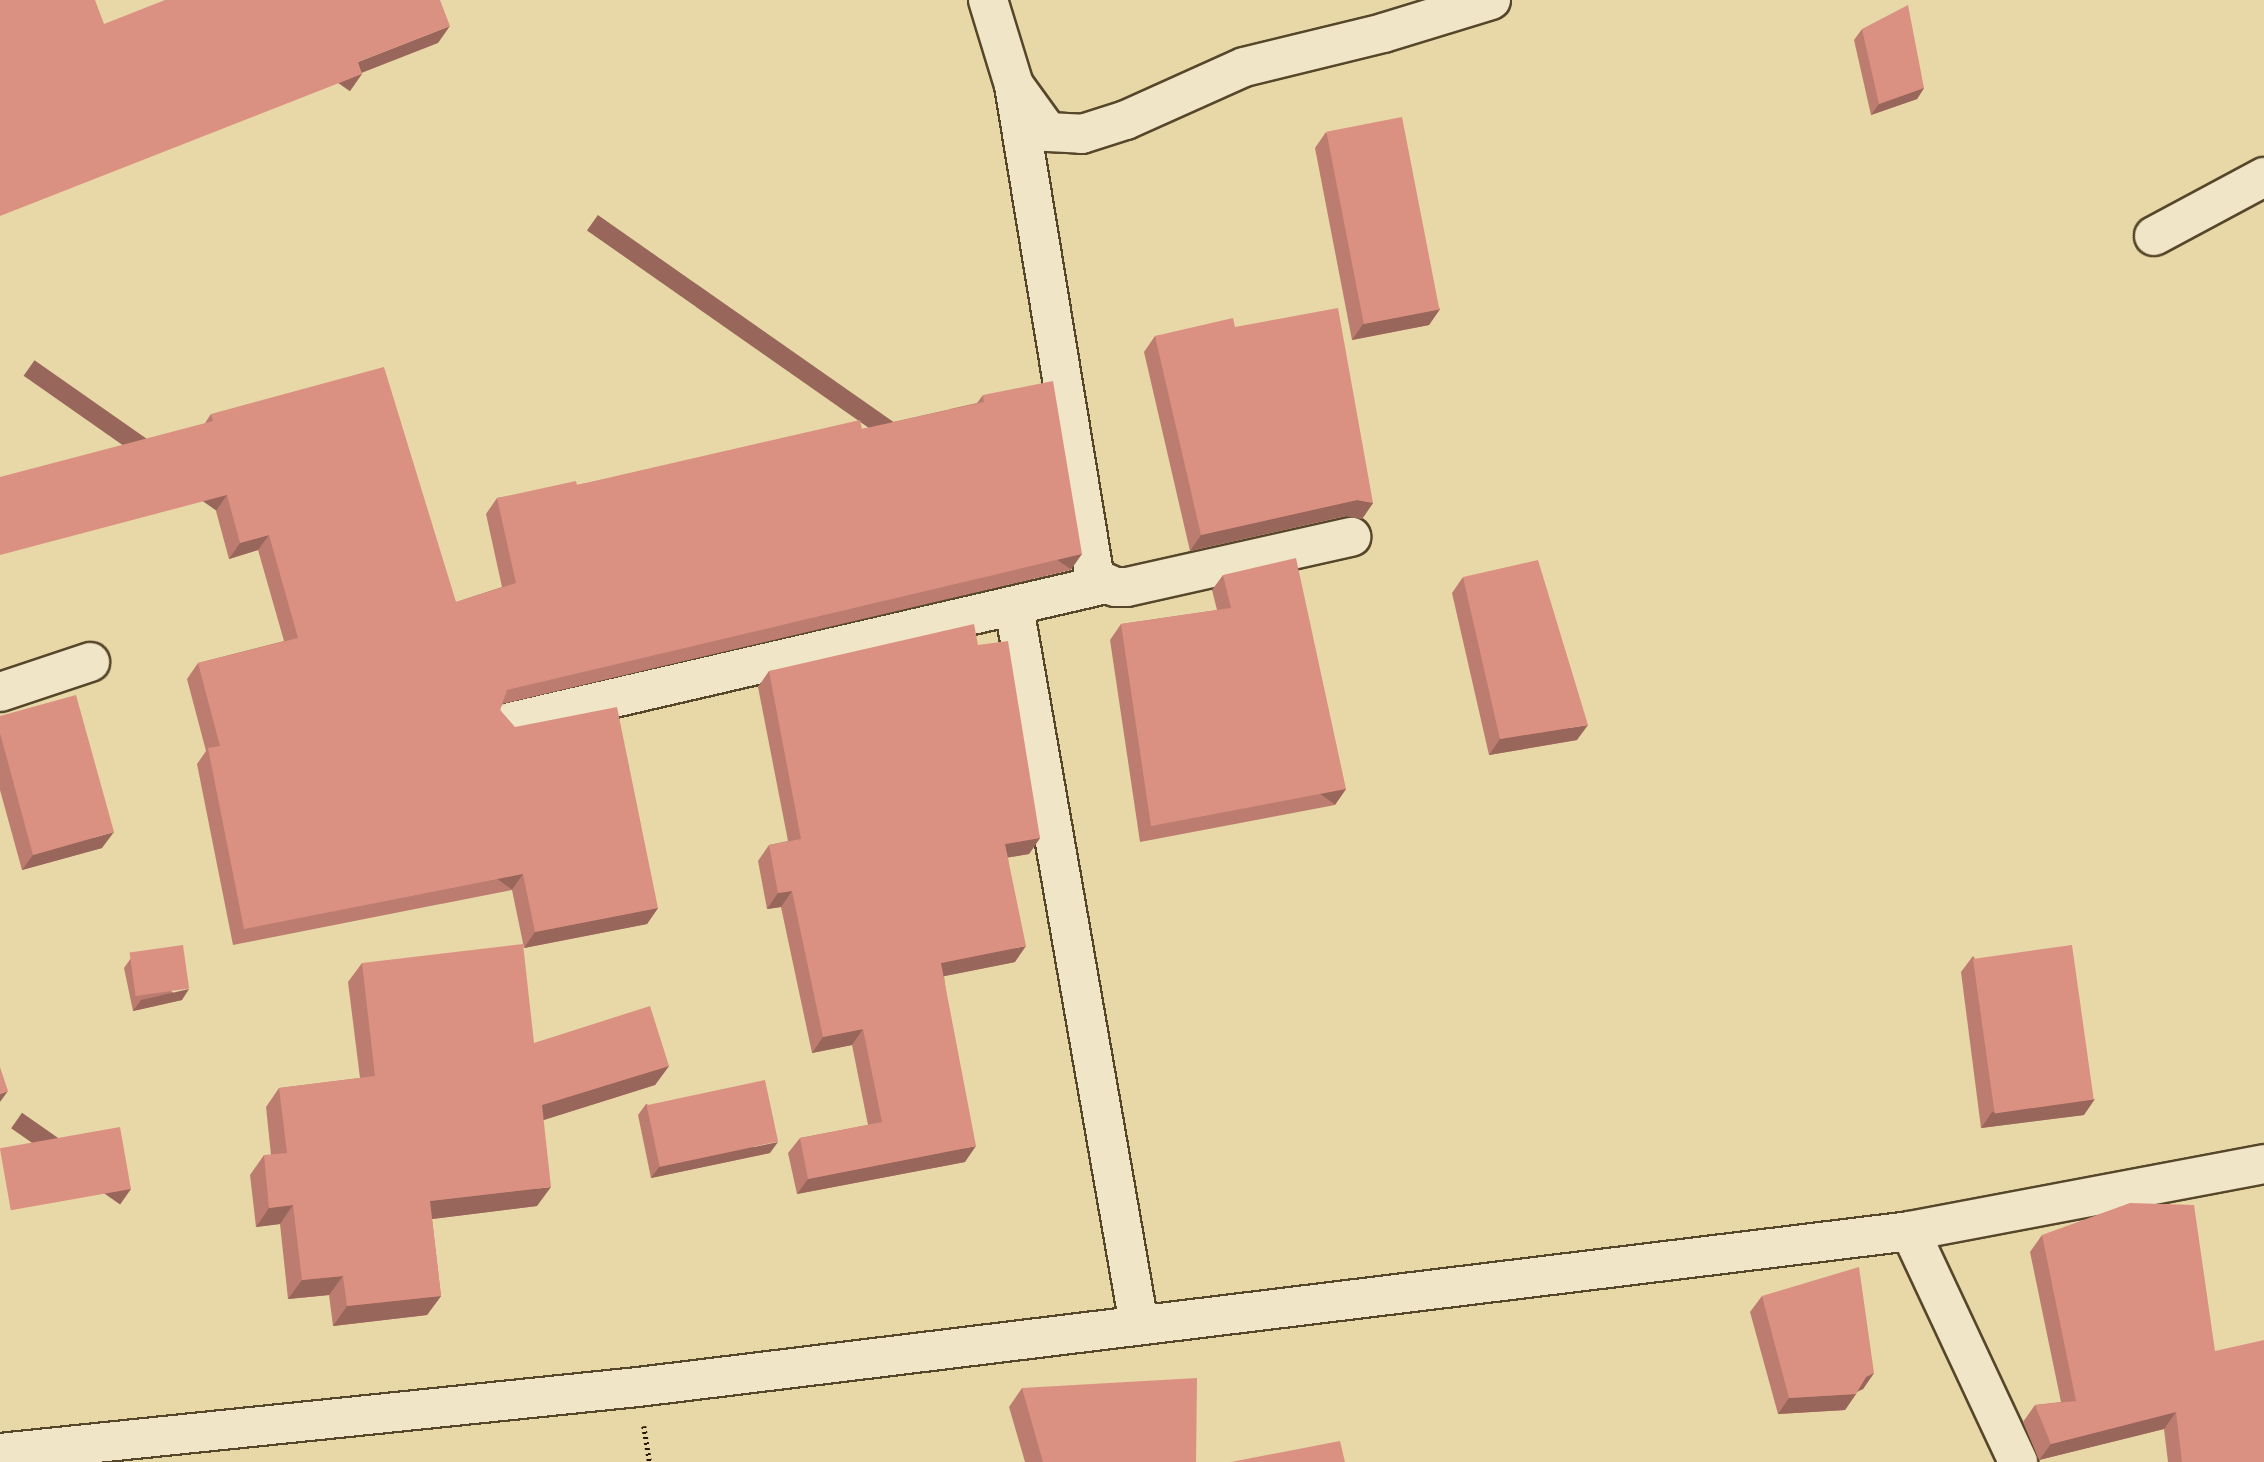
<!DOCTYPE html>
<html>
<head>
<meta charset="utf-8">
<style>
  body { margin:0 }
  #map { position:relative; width:2264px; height:1462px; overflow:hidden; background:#e8d7a7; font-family:Alegreya,serif }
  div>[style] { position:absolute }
  .path>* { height:4.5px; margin-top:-2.25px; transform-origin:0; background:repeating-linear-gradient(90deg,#261600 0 2px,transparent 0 5.5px) }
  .roads { filter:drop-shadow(2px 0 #56462a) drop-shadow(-2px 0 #56462a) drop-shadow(0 2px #56462a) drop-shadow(0 -2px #56462a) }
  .street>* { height:38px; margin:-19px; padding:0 19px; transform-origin:19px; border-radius:19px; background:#f0e5c6 }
  .secondary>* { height:38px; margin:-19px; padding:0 19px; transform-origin:19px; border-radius:19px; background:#f0e5c6 }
  .wall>* { inset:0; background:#bc7d70 }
  .shaded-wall>* { inset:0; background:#99665b; transform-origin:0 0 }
  .building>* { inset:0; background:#db9182; transform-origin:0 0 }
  span { translate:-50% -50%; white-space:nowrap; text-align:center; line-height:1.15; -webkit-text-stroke:5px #f0e5c6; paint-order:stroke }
</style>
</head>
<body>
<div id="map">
  <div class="path">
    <i style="left:644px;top:1426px;width:36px;rotate:81deg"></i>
  </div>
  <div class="roads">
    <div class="street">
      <i style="left:988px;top:0;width:89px;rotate:73deg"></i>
      <i style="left:1014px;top:85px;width:58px;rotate:54.1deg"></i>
      <i style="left:1048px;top:132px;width:34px;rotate:3deg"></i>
      <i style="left:1082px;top:134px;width:46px;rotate:-17.7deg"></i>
      <i style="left:1126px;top:120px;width:129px;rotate:-24.2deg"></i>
      <i style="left:1244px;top:67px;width:143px;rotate:-13.7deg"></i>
      <i style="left:1383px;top:33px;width:113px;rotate:-17deg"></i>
      <i style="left:1014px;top:85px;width:500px;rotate:80.7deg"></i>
      <i style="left:1095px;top:578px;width:22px;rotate:24deg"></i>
      <i style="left:1115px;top:587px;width:12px"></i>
      <i style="left:1127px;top:587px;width:230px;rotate:-12.6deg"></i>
      <i style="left:2154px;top:236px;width:125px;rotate:-28.2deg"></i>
      <i style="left:1014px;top:607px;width:729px;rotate:80.12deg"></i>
      <i style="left:0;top:692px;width:95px;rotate:-18.4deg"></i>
      <i style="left:510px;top:722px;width:612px;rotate:-13.04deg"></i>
      <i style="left:1910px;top:1231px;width:255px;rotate:64.9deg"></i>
    </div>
    <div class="secondary">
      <i style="left:0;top:1453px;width:641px;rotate:-5.91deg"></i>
      <i style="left:638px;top:1387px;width:1282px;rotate:-6.99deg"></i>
      <i style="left:1910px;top:1231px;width:360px;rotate:-10.7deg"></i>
    </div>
  </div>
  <div class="wall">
    <i style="clip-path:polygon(1862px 29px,1924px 88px,1917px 99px,1871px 115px,1854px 40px)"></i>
    <i style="clip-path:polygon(1326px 132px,1440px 309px,1429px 325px,1352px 340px,1315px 148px)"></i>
    <i style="clip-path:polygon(1235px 327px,1373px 503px,1362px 519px,1346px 516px,1190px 551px,1144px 352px,1155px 336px)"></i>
    <i style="clip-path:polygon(983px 395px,1071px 570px,502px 704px,500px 710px,658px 908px,647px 924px,524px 948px,512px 890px,233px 945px,197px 764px,206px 751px,187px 679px,198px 663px,284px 641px,258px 550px,229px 559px,216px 511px,205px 423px,211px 414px,456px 602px,502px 587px,486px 514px,497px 498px,577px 485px,862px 429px,977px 403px)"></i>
    <i style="clip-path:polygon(1223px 575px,1346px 789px,1335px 805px,1140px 842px,1110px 640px,1121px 624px,1217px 610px,1212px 590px)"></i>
    <i style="clip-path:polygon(1463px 577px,1577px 740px,1489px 755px,1452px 593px)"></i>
    <i style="clip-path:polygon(978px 645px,1040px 838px,1029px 854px,1008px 857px,1015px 962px,944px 976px,965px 1162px,797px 1194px,788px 1153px,800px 1138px,868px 1125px,852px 1045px,812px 1053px,781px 907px,767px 909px,758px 861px,769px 845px,788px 841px,758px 687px,769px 671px)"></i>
    <i style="clip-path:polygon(0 716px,102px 848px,22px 870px,0 790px)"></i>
    <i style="clip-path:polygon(1973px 956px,2084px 1115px,1981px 1128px,1961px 972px)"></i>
    <i style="clip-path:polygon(131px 958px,182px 1000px,133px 1011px,124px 968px)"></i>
    <i style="clip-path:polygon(362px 963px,534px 1043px,669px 1066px,655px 1085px,543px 1120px,537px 1206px,432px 1219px,441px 1296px,427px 1315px,333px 1326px,329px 1295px,288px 1299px,280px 1224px,256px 1227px,250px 1175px,264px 1155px,271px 1155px,266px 1107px,279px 1088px,360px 1078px,348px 982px)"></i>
    <i style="clip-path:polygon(646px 1104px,770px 1153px,651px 1178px,638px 1115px)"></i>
    <i style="clip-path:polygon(2042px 1235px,2215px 1351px,2264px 1462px,2168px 1462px,2164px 1429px,2039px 1460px,2023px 1422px,2035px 1405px,2061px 1402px,2030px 1252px)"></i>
    <i style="clip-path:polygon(1762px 1296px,1874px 1373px,1863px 1389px,1858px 1391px,1845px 1410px,1778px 1414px,1750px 1312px)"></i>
    <i style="clip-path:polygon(1022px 1388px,1196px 1462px,1025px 1462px,1009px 1407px)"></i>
  </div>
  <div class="shaded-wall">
    <i style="clip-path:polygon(450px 26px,438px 43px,346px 79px,358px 62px)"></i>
    <i style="left:362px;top:74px;width:21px;height:389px;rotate:125deg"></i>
    <i style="clip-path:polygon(1924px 88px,1917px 99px,1871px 115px,1879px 104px)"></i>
    <i style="clip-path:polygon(1440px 309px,1429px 325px,1352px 340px,1363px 324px)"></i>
    <i style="left:227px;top:495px;width:19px;height:235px;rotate:125deg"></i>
    <i style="clip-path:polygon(1357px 500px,1373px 503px,1362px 519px,1346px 516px,1190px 551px,1201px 535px)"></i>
    <i style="clip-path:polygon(269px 535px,258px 550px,229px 559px,240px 543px)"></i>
    <i style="left:1082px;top:554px;width:19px;height:591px;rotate:125deg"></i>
    <i style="clip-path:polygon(1588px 725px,1577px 740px,1489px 755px,1500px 739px)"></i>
    <i style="left:1346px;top:789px;width:19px;height:198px;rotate:125deg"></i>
    <i style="clip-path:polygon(114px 832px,102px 848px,22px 870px,33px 855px)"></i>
    <i style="clip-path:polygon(1040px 838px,1029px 854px,994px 860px,1005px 844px)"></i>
    <i style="left:523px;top:874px;width:19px;height:284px;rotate:125deg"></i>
    <i style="clip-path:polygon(792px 891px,781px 907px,767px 909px,778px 893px)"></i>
    <i style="clip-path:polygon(658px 908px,647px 924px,524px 948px,535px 932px)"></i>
    <i style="clip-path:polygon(1026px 946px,1015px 962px,930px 979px,941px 963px)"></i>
    <i style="clip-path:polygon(189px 989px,182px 1000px,133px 1011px,141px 1000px)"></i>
    <i style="clip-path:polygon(863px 1029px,852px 1045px,812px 1053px,823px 1037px)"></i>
    <i style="clip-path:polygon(669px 1066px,655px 1085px,528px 1125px,542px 1105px)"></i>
    <i style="clip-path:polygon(8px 1091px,0 1102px,0 1094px)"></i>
    <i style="clip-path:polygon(2095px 1099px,2084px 1115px,1981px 1128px,1992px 1112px)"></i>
    <i style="clip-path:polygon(778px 1142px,770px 1153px,651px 1178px,659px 1167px)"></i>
    <i style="clip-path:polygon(976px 1146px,965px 1162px,797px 1194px,808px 1179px)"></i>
    <i style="clip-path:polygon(551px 1187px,537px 1206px,416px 1221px,430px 1201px)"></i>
    <i style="left:131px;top:1189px;width:19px;height:133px;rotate:125deg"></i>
    <i style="clip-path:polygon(293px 1205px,280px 1224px,256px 1227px,269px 1208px)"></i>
    <i style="clip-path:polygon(343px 1276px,329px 1295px,288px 1299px,302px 1280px)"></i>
    <i style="clip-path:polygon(441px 1296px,427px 1315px,333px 1326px,347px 1306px)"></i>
    <i style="clip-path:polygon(1874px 1373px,1863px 1389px,1855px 1393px,1866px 1377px)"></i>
    <i style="clip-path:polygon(1856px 1394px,1845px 1410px,1778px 1414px,1789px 1398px)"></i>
    <i style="clip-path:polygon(2176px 1412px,2164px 1429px,2039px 1460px,2051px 1444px)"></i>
  </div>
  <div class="building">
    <i style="clip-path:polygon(0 0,95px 0,104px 24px,165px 0,440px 0,450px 26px,358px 62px,362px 74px,0 216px)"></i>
    <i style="clip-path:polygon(1908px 5px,1924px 88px,1879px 104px,1862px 29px)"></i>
    <i style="left:1402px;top:117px;width:196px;height:77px;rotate:79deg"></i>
    <i style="clip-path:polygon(1338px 308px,1373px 503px,1357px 500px,1201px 535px,1155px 336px,1233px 318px,1235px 327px)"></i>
    <i style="clip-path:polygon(384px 367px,456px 602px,516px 583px,497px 498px,576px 481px,577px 485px,860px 420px,862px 429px,984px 402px,983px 395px,1053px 381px,1082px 554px,507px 690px,500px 710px,515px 727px,617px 707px,658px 908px,535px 932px,523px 874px,244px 929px,208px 748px,220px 746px,198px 663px,298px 638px,269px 535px,240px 543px,227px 495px,0 555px,0 477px,213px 421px,211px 414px)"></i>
    <i style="clip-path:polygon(1296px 558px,1346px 789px,1151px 826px,1121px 624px,1231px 608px,1223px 575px)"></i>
    <i style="clip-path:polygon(1538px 560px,1588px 725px,1500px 739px,1463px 577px)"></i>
    <i style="clip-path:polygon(974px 624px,978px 645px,1008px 641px,1040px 838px,1005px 844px,1026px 946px,941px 963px,976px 1146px,808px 1179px,800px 1138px,882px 1122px,863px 1029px,823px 1037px,792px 891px,778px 893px,769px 845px,801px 839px,769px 671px)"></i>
    <i style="clip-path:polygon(76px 695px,114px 832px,33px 855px,0 733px,0 716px)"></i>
    <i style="clip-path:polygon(523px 944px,534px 1043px,650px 1006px,669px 1066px,542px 1105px,551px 1187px,430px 1201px,441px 1296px,347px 1306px,343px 1276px,302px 1280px,293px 1205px,269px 1208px,264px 1155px,287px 1153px,279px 1088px,375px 1076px,362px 963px)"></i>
    <i style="left:183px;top:945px;width:44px;height:54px;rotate:82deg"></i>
    <i style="left:2072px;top:945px;width:156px;height:100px;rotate:82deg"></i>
    <i style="clip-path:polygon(0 1067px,8px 1091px,0 1094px)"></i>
    <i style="left:765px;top:1080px;width:63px;height:121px;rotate:78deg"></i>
    <i style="left:120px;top:1127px;width:63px;height:122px;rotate:80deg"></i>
    <i style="clip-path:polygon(2130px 1203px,2194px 1205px,2215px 1351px,2264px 1340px,2264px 1462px,2182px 1462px,2176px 1412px,2051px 1444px,2035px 1405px,2076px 1401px,2042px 1235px)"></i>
    <i style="clip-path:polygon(1859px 1267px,1874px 1373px,1866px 1377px,1856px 1394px,1789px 1398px,1762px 1296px)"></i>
    <i style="clip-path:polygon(1197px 1378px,1196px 1462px,1043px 1462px,1022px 1388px)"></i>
    <i style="clip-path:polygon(1340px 1441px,1345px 1462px,1231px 1462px)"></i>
  </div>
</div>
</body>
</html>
